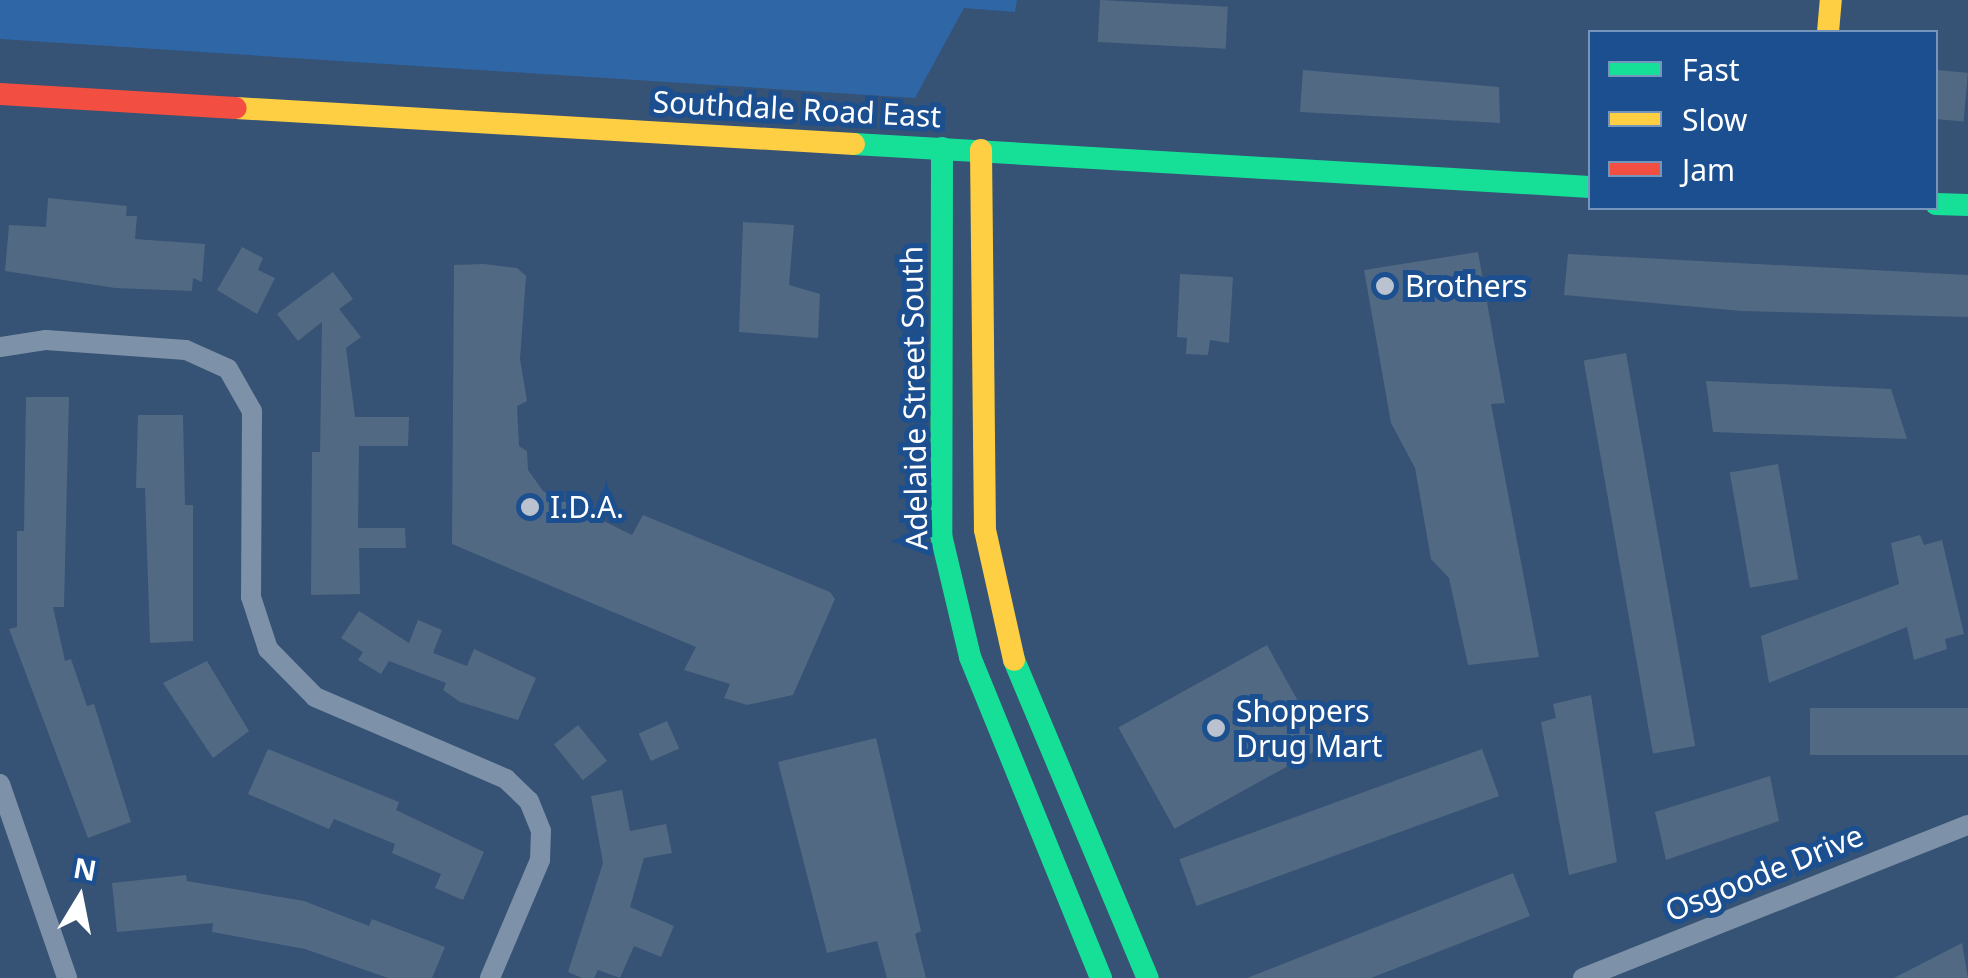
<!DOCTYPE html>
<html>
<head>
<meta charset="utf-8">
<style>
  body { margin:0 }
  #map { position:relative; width:1968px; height:978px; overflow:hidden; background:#365274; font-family:"Noto Sans",sans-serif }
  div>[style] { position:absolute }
  .green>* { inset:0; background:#2f66a5 }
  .building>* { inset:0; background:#526984; transform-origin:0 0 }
  .street>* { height:20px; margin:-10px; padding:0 10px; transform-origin:10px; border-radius:10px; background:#7d92a8 }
  .fast>* { height:22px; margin:-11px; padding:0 11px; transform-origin:11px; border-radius:11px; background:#16e098 }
  .slow>* { height:22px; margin:-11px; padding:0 11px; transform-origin:11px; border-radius:11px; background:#ffcf43 }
  .jam>* { height:22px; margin:-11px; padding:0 11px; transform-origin:11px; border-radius:11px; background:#f24e42 }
  .dots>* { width:28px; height:28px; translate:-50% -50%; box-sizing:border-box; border:5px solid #1b4f8f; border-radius:50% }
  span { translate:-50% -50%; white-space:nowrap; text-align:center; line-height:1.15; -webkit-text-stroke:10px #1b4f8f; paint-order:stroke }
  .street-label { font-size:30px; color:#fff }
  .poi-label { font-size:30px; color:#fff }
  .left { translate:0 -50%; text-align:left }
  .legend { position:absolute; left:1588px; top:30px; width:350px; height:180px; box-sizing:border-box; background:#1b4f8f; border:2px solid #7695bc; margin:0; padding:12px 18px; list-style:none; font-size:30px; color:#fff }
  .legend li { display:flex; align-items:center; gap:20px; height:50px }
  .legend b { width:50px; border:2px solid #7695bc }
  .north { position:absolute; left:30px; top:848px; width:100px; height:100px; -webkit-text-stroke:8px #1b4f8f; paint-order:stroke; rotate:10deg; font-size:28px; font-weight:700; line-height:40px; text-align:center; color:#fff }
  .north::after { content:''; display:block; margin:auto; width:35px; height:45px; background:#fff; clip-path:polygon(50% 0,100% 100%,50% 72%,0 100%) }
</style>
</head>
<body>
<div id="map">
  <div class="green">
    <i style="clip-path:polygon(0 0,1017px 0,1015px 12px,964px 8px,915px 98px,0 39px)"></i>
  </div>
  <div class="building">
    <i style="left:1100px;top:0;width:128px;height:42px;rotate:3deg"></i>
    <i style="clip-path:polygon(1303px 70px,1499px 87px,1500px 123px,1300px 112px)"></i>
    <i style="left:1936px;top:70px;width:32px;height:49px;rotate:5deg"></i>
    <i style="clip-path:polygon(48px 198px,127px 206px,126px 216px,137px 216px,135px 239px,205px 244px,202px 282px,193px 278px,192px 291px,115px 288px,5px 271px,9px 225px,46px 227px)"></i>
    <i style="clip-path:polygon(743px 222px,794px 225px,789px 285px,820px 294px,818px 338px,739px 332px)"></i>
    <i style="clip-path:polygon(242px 247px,263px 258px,258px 270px,275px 278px,257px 314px,217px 290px)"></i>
    <i style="clip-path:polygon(1478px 252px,1505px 403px,1491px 404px,1539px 657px,1468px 665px,1449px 578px,1431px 559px,1415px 468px,1391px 423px,1364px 270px)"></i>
    <i style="clip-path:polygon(1568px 254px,1968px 275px,1968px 317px,1742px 311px,1564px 295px)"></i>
    <i style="clip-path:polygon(484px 264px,517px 268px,526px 276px,520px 359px,527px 401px,517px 406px,519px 446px,527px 451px,528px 470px,543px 491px,632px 535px,643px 515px,830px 592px,835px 599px,793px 695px,747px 705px,724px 698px,730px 684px,684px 670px,696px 647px,452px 544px,454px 265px)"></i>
    <i style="clip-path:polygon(333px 272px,353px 299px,339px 309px,361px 337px,346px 348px,355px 417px,409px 417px,408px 446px,359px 446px,358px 528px,405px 528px,406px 548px,359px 548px,360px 594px,311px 595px,312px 452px,320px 452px,322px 322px,298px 341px,277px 314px)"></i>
    <i style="clip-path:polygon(1180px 274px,1233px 277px,1229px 343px,1210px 340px,1208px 355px,1186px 354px,1187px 338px,1177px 337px)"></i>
    <i style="left:1626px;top:353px;width:399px;height:43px;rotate:80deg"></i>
    <i style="clip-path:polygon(1706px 381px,1891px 389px,1907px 439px,1713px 432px)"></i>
    <i style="clip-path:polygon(26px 397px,69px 397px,64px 607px,53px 607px,65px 661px,71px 659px,87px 706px,94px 704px,131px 822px,88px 838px,9px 629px,17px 627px,17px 531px,24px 531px)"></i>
    <i style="clip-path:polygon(138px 415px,183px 415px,185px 505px,193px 505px,193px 641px,150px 643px,145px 488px,136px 488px)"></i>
    <i style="left:1778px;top:464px;width:117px;height:49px;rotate:80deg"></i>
    <i style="clip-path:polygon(1920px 535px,1924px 545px,1942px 540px,1964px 634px,1945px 639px,1947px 649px,1914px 660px,1907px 627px,1769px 683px,1761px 636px,1899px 584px,1891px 543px)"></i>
    <i style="clip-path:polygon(359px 611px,409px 643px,418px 620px,442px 630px,433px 653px,467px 666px,474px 649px,536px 678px,518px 720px,460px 702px,443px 690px,446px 683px,389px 661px,381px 674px,358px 660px,363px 652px,341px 638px)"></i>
    <i style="left:1267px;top:645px;width:116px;height:170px;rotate:61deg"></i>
    <i style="clip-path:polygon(207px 661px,249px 731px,213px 758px,163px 683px)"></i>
    <i style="clip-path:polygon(1591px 695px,1617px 862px,1569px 875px,1541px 722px,1556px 718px,1553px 704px)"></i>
    <i style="left:1968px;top:708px;width:47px;height:158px;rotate:90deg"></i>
    <i style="left:667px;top:721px;width:30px;height:31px;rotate:66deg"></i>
    <i style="left:578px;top:725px;width:46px;height:31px;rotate:51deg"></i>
    <i style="clip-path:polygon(876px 738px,921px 931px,915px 934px,926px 978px,887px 978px,877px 941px,827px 953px,778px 762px)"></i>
    <i style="clip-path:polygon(268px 749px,399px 802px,396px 810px,484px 852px,463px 900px,435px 888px,441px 874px,392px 853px,395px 844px,334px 819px,329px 829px,248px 794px)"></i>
    <i style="left:1482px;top:749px;width:50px;height:322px;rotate:70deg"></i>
    <i style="clip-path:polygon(1770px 776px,1779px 821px,1666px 860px,1655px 812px)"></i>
    <i style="clip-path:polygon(622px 790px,630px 831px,666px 824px,672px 853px,644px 858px,630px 907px,674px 926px,661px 957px,634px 946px,620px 978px,598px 970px,594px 978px,582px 978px,568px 972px,603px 863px,591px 796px)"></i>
    <i style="clip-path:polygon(1513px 873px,1530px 916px,1371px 978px,1247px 978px)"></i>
    <i style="clip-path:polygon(186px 875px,187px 881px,304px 901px,369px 926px,372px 919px,445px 947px,432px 978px,388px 978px,305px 949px,212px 932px,213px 923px,117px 932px,112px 883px)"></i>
    <i style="clip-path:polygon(1962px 943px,1968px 978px,1894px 978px)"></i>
  </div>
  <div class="street">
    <i style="left:0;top:347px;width:47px;rotate:-8.7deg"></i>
    <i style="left:46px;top:340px;width:140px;rotate:4.1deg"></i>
    <i style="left:186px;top:350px;width:46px;rotate:24.3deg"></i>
    <i style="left:228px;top:369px;width:48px;rotate:60.3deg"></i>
    <i style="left:252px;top:411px;width:186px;rotate:90.3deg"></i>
    <i style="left:251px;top:597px;width:55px;rotate:71.9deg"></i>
    <i style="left:268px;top:649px;width:67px;rotate:45.6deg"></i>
    <i style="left:315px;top:697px;width:208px;rotate:23.2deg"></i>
    <i style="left:506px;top:779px;width:32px;rotate:44deg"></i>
    <i style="left:529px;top:801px;width:32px;rotate:68deg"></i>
    <i style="left:541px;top:831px;width:29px;rotate:92deg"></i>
    <i style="left:540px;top:860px;width:128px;rotate:113deg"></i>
    <i style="left:0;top:784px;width:205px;rotate:70.9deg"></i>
    <i style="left:1583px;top:978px;width:414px;rotate:-21.7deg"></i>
  </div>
  <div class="fast">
    <i style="left:854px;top:144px;width:737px;rotate:3.34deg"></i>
    <i style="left:942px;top:148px;width:387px;rotate:90.1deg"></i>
    <i style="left:941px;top:535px;width:125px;rotate:76.6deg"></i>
    <i style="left:970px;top:657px;width:347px;rotate:67.8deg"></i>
    <i style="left:1936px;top:204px;width:32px;rotate:2deg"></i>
    <i style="left:1014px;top:660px;width:345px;rotate:67.2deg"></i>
  </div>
  <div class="slow">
    <i style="left:1828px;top:32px;width:32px;rotate:-85deg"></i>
    <i style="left:236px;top:108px;width:619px;rotate:3.33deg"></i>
    <i style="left:981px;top:150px;width:380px;rotate:89.4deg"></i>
    <i style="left:985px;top:530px;width:133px;rotate:77.4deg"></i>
  </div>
  <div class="jam">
    <i style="left:0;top:94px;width:236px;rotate:3.4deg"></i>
  </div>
  <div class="dots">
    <i style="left:1385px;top:286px;background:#b9c2ce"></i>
    <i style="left:530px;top:507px;background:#b9c2ce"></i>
    <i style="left:1216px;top:728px;background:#b9c2ce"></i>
  </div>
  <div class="street-label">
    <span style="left:797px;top:109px;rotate:3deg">Southdale Road East</span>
    <span style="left:914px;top:398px;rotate:-91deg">Adelaide Street South</span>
    <span style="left:1764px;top:873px;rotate:-22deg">Osgoode Drive</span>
  </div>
  <div class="poi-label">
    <span class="left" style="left:1405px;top:286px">Brothers</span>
    <span class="left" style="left:550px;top:507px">I.D.A.</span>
    <span class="left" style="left:1236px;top:728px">Shoppers<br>Drug Mart</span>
  </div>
  <ul class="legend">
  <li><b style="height:12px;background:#16e098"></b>Fast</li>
  <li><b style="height:12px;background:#ffcf43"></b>Slow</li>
  <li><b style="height:12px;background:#f24e42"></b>Jam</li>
  </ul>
  <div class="north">N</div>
</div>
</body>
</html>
